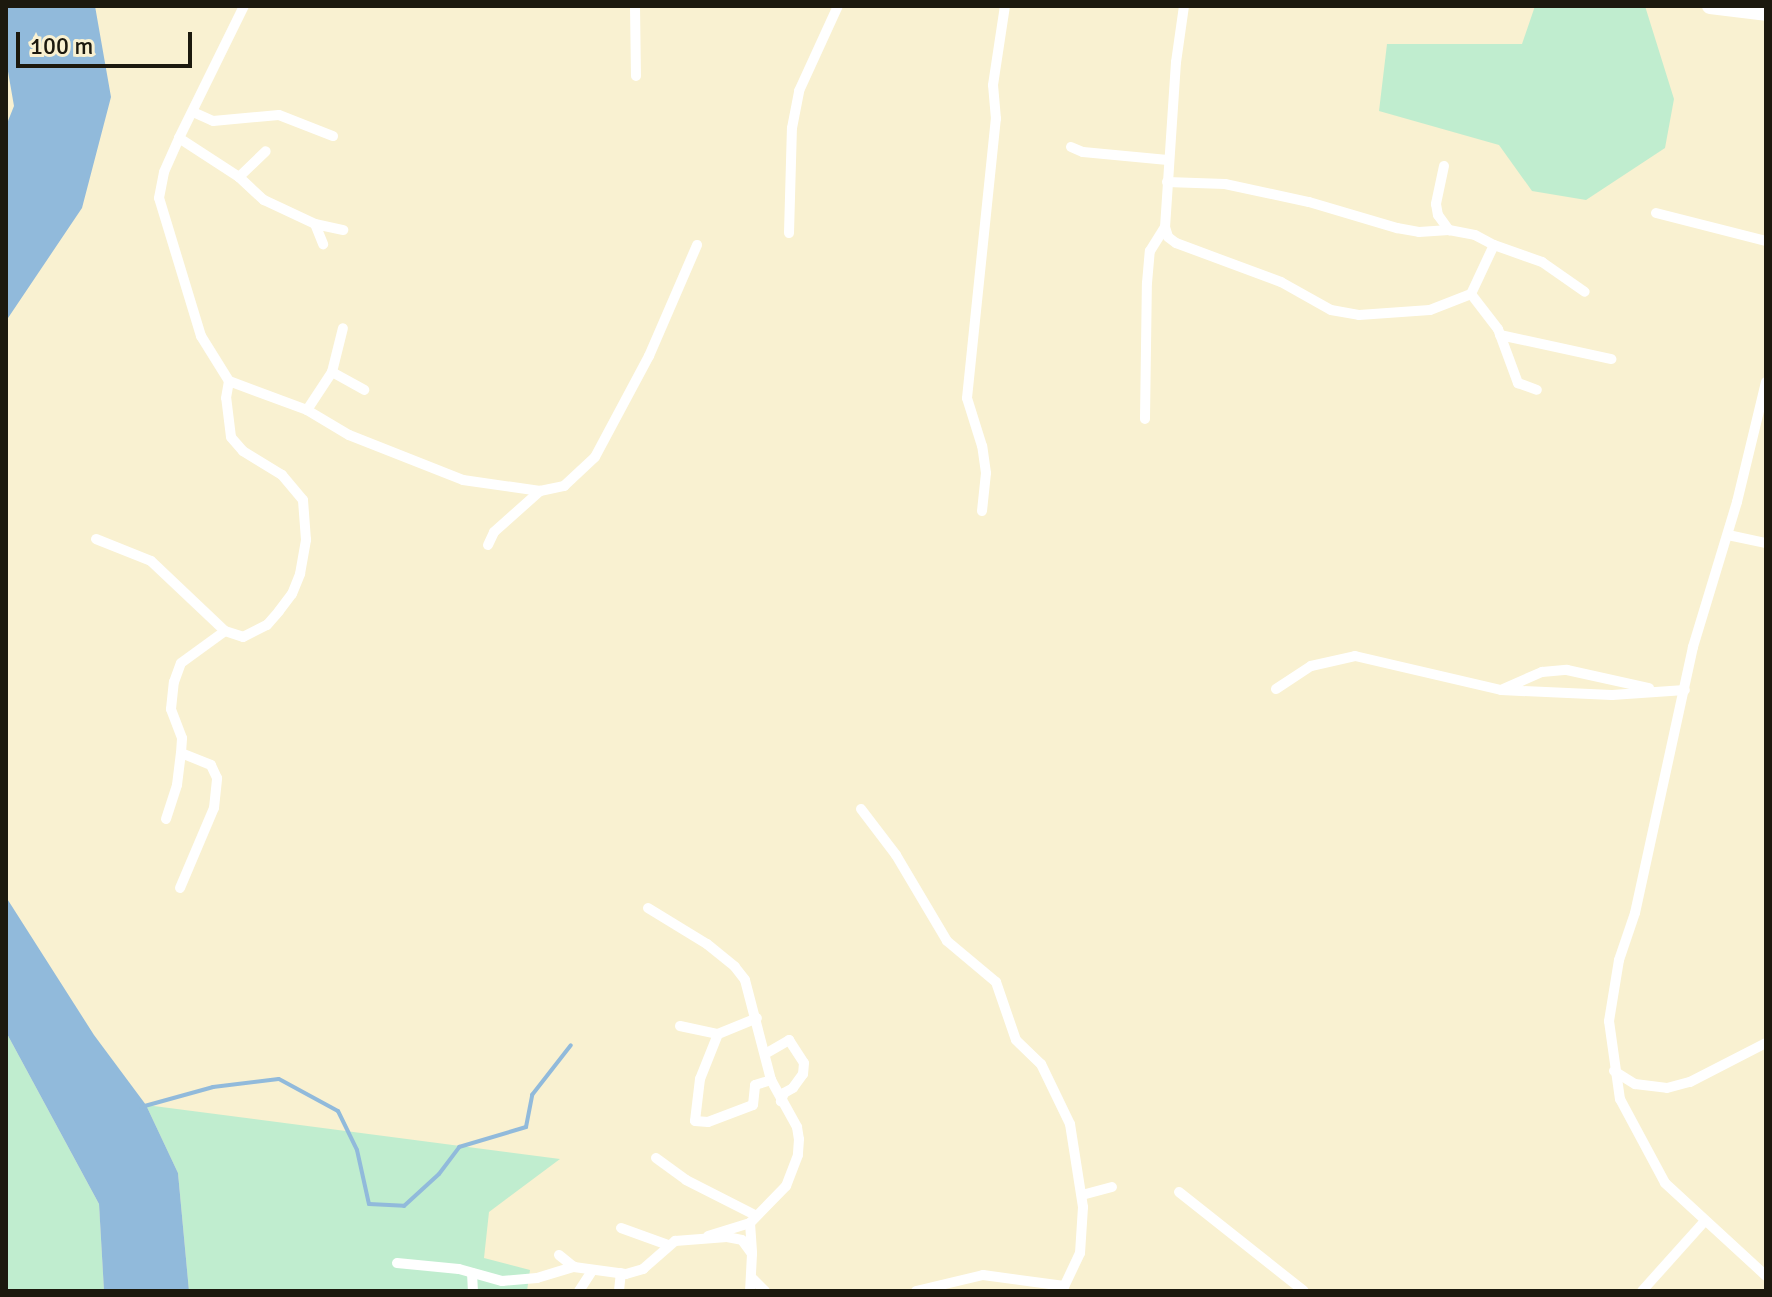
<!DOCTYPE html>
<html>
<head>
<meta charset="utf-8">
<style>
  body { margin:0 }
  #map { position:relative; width:1772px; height:1297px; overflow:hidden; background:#f9f1d1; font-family:Signika,sans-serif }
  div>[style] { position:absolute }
  .green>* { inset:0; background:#c0edcf }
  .water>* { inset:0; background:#91badb }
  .stream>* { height:4px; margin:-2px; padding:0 2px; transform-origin:2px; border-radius:2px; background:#91badb }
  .street>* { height:10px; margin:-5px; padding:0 5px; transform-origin:5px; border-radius:5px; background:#fff }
  .primary>* { height:16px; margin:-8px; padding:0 8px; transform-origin:8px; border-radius:8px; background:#fff }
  span { translate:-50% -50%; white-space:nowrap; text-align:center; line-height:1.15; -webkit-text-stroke:7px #f9f1d1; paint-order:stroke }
  .frame { position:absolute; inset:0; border:8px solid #1c190e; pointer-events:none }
  .scale { position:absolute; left:16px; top:32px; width:176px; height:36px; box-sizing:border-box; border:4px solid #1c190e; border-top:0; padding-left:10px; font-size:24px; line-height:28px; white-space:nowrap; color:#1c190e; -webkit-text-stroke:6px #f9f1d1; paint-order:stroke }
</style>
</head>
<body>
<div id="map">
  <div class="green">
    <i style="clip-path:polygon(1535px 6px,1645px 6px,1674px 99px,1665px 148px,1586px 200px,1532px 191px,1499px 145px,1379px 111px,1387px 44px,1522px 44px)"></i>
    <i style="clip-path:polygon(6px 1032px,99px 1204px,104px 1291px,6px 1291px)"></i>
    <i style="clip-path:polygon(146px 1105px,560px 1159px,489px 1212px,484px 1258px,530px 1270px,527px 1291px,189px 1291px,178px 1173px)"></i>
  </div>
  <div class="water">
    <i style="clip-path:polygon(6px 6px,95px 6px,111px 97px,82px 208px,6px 321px,6px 126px,14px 106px,6px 60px)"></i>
    <i style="clip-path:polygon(6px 897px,94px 1035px,146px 1105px,178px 1173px,189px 1291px,104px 1291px,99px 1204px,6px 1032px)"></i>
  </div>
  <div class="stream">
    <i style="left:141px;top:1107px;width:75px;rotate:-15.5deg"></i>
    <i style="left:213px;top:1087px;width:66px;rotate:-6.9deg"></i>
    <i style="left:279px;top:1079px;width:67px;rotate:28.5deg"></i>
    <i style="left:338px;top:1111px;width:43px;rotate:64deg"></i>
    <i style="left:357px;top:1150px;width:55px;rotate:77.5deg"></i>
    <i style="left:369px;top:1204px;width:35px;rotate:3deg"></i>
    <i style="left:404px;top:1206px;width:47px;rotate:-42.4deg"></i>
    <i style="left:439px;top:1174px;width:34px;rotate:-53deg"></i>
    <i style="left:459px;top:1147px;width:70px;rotate:-16.6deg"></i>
    <i style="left:526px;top:1127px;width:33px;rotate:-79deg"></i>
    <i style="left:532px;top:1095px;width:63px;rotate:-52deg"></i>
  </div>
  <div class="street">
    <i style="left:635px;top:6px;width:70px;rotate:89.2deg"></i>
    <i style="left:1184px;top:6px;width:57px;rotate:98.1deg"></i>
    <i style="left:1176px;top:62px;width:165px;rotate:93.8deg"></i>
    <i style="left:1165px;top:227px;width:10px;rotate:73deg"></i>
    <i style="left:1168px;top:237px;width:10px;rotate:37deg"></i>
    <i style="left:1176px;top:243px;width:112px;rotate:20.4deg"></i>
    <i style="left:1281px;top:282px;width:57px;rotate:29.2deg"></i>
    <i style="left:1331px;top:310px;width:28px;rotate:10deg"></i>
    <i style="left:1359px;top:315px;width:71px;rotate:-4deg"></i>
    <i style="left:1430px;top:310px;width:44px;rotate:-21.3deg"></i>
    <i style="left:1471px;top:294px;width:54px;rotate:-64.9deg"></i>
    <i style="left:1494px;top:245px;width:51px;rotate:19.5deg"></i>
    <i style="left:1542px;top:262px;width:52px;rotate:34.9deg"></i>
    <i style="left:193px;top:112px;width:22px;rotate:24deg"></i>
    <i style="left:213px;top:121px;width:66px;rotate:-5.2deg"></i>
    <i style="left:279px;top:115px;width:58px;rotate:21.3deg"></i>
    <i style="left:179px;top:138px;width:72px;rotate:33deg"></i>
    <i style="left:239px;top:177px;width:34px;rotate:43deg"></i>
    <i style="left:264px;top:200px;width:56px;rotate:25.2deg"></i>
    <i style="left:315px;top:224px;width:22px;rotate:68deg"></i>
    <i style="left:1071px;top:147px;width:13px;rotate:23deg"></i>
    <i style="left:1083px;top:152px;width:85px;rotate:5.4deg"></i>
    <i style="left:1444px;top:166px;width:39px;rotate:102deg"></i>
    <i style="left:1436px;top:204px;width:11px;rotate:80deg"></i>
    <i style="left:1438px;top:215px;width:19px;rotate:54deg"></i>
    <i style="left:1449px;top:230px;width:26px;rotate:11deg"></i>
    <i style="left:1475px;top:235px;width:21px;rotate:28deg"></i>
    <i style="left:239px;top:177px;width:37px;rotate:-44deg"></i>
    <i style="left:1167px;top:182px;width:58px;rotate:2deg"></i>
    <i style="left:1225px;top:184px;width:86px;rotate:12.1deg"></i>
    <i style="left:1309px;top:202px;width:92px;rotate:16.5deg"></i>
    <i style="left:1397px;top:228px;width:22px;rotate:10deg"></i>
    <i style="left:1419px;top:232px;width:30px;rotate:-4deg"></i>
    <i style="left:1656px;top:213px;width:114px;rotate:14.3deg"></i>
    <i style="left:315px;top:224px;width:29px;rotate:12deg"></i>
    <i style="left:789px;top:233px;width:105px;rotate:-88.4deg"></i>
    <i style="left:792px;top:128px;width:38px;rotate:-79deg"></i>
    <i style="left:799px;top:91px;width:94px;rotate:-65.4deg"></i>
    <i style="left:1471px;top:294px;width:44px;rotate:52.4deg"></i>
    <i style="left:1498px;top:329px;width:58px;rotate:69.7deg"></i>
    <i style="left:1518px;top:383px;width:20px;rotate:20deg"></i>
    <i style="left:1500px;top:335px;width:114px;rotate:12.2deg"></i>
    <i style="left:332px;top:372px;width:37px;rotate:29deg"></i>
    <i style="left:229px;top:381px;width:83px;rotate:20.4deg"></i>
    <i style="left:307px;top:410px;width:49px;rotate:30.8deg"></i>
    <i style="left:349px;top:435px;width:123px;rotate:21.5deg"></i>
    <i style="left:463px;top:480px;width:78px;rotate:8.1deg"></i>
    <i style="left:540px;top:491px;width:25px;rotate:-12deg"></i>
    <i style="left:564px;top:486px;width:42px;rotate:-43.1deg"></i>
    <i style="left:595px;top:457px;width:115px;rotate:-61.9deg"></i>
    <i style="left:649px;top:356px;width:121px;rotate:-66.6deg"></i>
    <i style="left:1766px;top:382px;width:123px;rotate:103.6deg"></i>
    <i style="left:1737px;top:502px;width:152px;rotate:106.9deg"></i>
    <i style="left:1693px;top:647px;width:272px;rotate:102.3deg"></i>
    <i style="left:1635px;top:913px;width:50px;rotate:108.8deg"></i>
    <i style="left:1619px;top:960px;width:62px;rotate:99.3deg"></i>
    <i style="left:1609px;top:1021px;width:79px;rotate:82deg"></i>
    <i style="left:1620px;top:1099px;width:95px;rotate:61.8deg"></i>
    <i style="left:1665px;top:1183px;width:137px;rotate:42.6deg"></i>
    <i style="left:307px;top:410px;width:45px;rotate:-56.7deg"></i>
    <i style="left:332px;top:372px;width:45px;rotate:-76deg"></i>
    <i style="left:1145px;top:419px;width:136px;rotate:-89.2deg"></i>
    <i style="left:1147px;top:283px;width:32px;rotate:-85deg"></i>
    <i style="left:1150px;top:251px;width:28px;rotate:-58deg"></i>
    <i style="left:982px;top:511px;width:38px;rotate:-84deg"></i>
    <i style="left:986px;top:473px;width:27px;rotate:-98deg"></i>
    <i style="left:982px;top:446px;width:50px;rotate:-107.4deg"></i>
    <i style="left:967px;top:398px;width:281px;rotate:-84.1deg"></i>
    <i style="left:996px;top:119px;width:34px;rotate:-95deg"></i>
    <i style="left:993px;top:85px;width:80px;rotate:-81.4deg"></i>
    <i style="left:1728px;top:535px;width:39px;rotate:12deg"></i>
    <i style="left:96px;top:539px;width:59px;rotate:21.8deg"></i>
    <i style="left:151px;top:561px;width:102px;rotate:43.4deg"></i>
    <i style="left:225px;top:631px;width:19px;rotate:18deg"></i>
    <i style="left:243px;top:637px;width:27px;rotate:-27deg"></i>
    <i style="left:267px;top:625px;width:18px;rotate:-49deg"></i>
    <i style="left:279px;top:611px;width:21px;rotate:-53deg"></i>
    <i style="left:292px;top:594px;width:22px;rotate:-68deg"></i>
    <i style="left:300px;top:574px;width:35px;rotate:-80deg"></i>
    <i style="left:306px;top:540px;width:40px;rotate:-94.3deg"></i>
    <i style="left:303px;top:500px;width:33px;rotate:-130deg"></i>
    <i style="left:282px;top:475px;width:46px;rotate:-148.4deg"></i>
    <i style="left:243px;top:451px;width:18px;rotate:-131deg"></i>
    <i style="left:231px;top:437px;width:39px;rotate:-97deg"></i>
    <i style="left:226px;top:398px;width:17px;rotate:-80deg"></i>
    <i style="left:229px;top:381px;width:53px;rotate:-121.9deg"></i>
    <i style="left:201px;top:336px;width:144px;rotate:-106.9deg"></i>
    <i style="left:159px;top:198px;width:26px;rotate:-79deg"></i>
    <i style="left:164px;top:172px;width:37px;rotate:-66deg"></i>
    <i style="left:179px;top:138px;width:147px;rotate:-63.8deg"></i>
    <i style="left:488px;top:545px;width:14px;rotate:-65deg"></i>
    <i style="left:494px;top:532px;width:62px;rotate:-41.7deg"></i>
    <i style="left:1276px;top:689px;width:42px;rotate:-33.3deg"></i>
    <i style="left:1311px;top:666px;width:45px;rotate:-12.8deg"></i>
    <i style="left:1355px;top:656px;width:150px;rotate:13.1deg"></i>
    <i style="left:1501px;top:690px;width:111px;rotate:2.6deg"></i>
    <i style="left:1612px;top:695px;width:73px;rotate:-3.9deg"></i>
    <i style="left:1503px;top:689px;width:43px;rotate:-23.6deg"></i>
    <i style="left:1542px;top:672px;width:25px;rotate:-5deg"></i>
    <i style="left:1567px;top:670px;width:84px;rotate:12.4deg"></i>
    <i style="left:861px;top:809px;width:58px;rotate:52.7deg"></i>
    <i style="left:896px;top:855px;width:100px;rotate:59.3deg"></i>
    <i style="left:947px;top:941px;width:64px;rotate:39.9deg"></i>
    <i style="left:996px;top:982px;width:61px;rotate:71deg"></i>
    <i style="left:1016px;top:1040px;width:35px;rotate:44deg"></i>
    <i style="left:1041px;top:1064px;width:67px;rotate:64.2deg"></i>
    <i style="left:1070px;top:1124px;width:84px;rotate:81.1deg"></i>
    <i style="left:1083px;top:1207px;width:46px;rotate:93.7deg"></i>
    <i style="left:1080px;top:1253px;width:42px;rotate:115.3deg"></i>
    <i style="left:166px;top:819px;width:36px;rotate:-72deg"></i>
    <i style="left:177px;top:785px;width:32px;rotate:-83deg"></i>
    <i style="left:181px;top:753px;width:15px;rotate:-86deg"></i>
    <i style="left:182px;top:738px;width:31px;rotate:-111deg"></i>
    <i style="left:171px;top:709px;width:27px;rotate:-84deg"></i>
    <i style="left:174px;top:682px;width:20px;rotate:-70deg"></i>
    <i style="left:181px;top:663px;width:54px;rotate:-36deg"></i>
    <i style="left:180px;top:888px;width:87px;rotate:-67deg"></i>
    <i style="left:214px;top:808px;width:30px;rotate:-84deg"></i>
    <i style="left:217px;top:778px;width:14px;rotate:-115deg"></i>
    <i style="left:211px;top:765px;width:32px;rotate:-158deg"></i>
    <i style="left:648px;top:908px;width:69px;rotate:31.4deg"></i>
    <i style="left:707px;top:944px;width:36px;rotate:39deg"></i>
    <i style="left:735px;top:967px;width:16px;rotate:52deg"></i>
    <i style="left:745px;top:980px;width:103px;rotate:75.4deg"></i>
    <i style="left:771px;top:1080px;width:54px;rotate:61deg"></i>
    <i style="left:797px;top:1127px;width:12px;rotate:81deg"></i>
    <i style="left:799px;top:1139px;width:16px;rotate:94deg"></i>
    <i style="left:798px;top:1155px;width:33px;rotate:111deg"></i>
    <i style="left:786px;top:1186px;width:52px;rotate:134.2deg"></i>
    <i style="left:750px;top:1223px;width:44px;rotate:162.8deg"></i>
    <i style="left:680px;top:1026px;width:39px;rotate:12deg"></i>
    <i style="left:718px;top:1034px;width:42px;rotate:-22.3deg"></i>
    <i style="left:718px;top:1034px;width:48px;rotate:111.8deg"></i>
    <i style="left:700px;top:1079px;width:42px;rotate:96.8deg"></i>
    <i style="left:695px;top:1121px;width:13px;rotate:4deg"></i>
    <i style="left:708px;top:1122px;width:48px;rotate:-20.7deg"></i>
    <i style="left:753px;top:1105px;width:20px;rotate:-84deg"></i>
    <i style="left:755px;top:1085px;width:17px;rotate:-17deg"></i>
    <i style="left:765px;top:1054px;width:28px;rotate:-30deg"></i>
    <i style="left:789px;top:1040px;width:27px;rotate:57deg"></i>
    <i style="left:804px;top:1063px;width:11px;rotate:95deg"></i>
    <i style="left:803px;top:1074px;width:17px;rotate:126deg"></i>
    <i style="left:793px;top:1088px;width:10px;rotate:151deg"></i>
    <i style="left:784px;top:1093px;width:9px;rotate:111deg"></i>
    <i style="left:1614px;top:1071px;width:25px;rotate:32deg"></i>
    <i style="left:1635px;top:1084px;width:32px;rotate:7deg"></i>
    <i style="left:1667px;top:1088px;width:24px;rotate:-15deg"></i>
    <i style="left:1690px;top:1082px;width:85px;rotate:-27.2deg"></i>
    <i style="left:656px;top:1158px;width:37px;rotate:36deg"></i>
    <i style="left:686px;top:1180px;width:77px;rotate:26.9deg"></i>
    <i style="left:1179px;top:1192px;width:159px;rotate:38.4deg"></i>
    <i style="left:1082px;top:1195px;width:31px;rotate:-15deg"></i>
    <i style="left:750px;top:1223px;width:29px;rotate:86deg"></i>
    <i style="left:621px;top:1228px;width:50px;rotate:19.9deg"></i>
    <i style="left:559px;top:1255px;width:19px;rotate:39deg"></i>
    <i style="left:397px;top:1263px;width:62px;rotate:5.5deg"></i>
    <i style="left:459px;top:1269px;width:45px;rotate:15.6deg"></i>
    <i style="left:502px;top:1281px;width:35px;rotate:-5deg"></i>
    <i style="left:537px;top:1278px;width:39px;rotate:-17deg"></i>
    <i style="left:574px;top:1267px;width:52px;rotate:7.7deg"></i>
    <i style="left:626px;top:1274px;width:18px;rotate:-16deg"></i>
    <i style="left:643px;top:1269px;width:43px;rotate:-41.2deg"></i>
    <i style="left:675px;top:1241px;width:52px;rotate:-4.4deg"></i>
    <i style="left:727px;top:1237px;width:15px;rotate:11deg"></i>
    <i style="left:742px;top:1240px;width:17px;rotate:54deg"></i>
    <i style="left:752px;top:1254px;width:37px;rotate:93deg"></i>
    <i style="left:472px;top:1273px;width:18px;rotate:87deg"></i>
    <i style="left:753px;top:1279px;width:17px;rotate:45deg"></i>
    <i style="left:579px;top:1291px;width:24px;rotate:-57deg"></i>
    <i style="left:619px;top:1291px;width:18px;rotate:-84deg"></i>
    <i style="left:916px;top:1291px;width:69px;rotate:-13.4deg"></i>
    <i style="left:983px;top:1275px;width:82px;rotate:7.7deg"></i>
    <i style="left:1642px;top:1291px;width:93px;rotate:-48.1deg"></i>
  </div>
  <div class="primary">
    <i style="left:1710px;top:6px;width:56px;rotate:7.1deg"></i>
  </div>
  <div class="frame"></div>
  <div class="scale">100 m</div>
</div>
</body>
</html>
